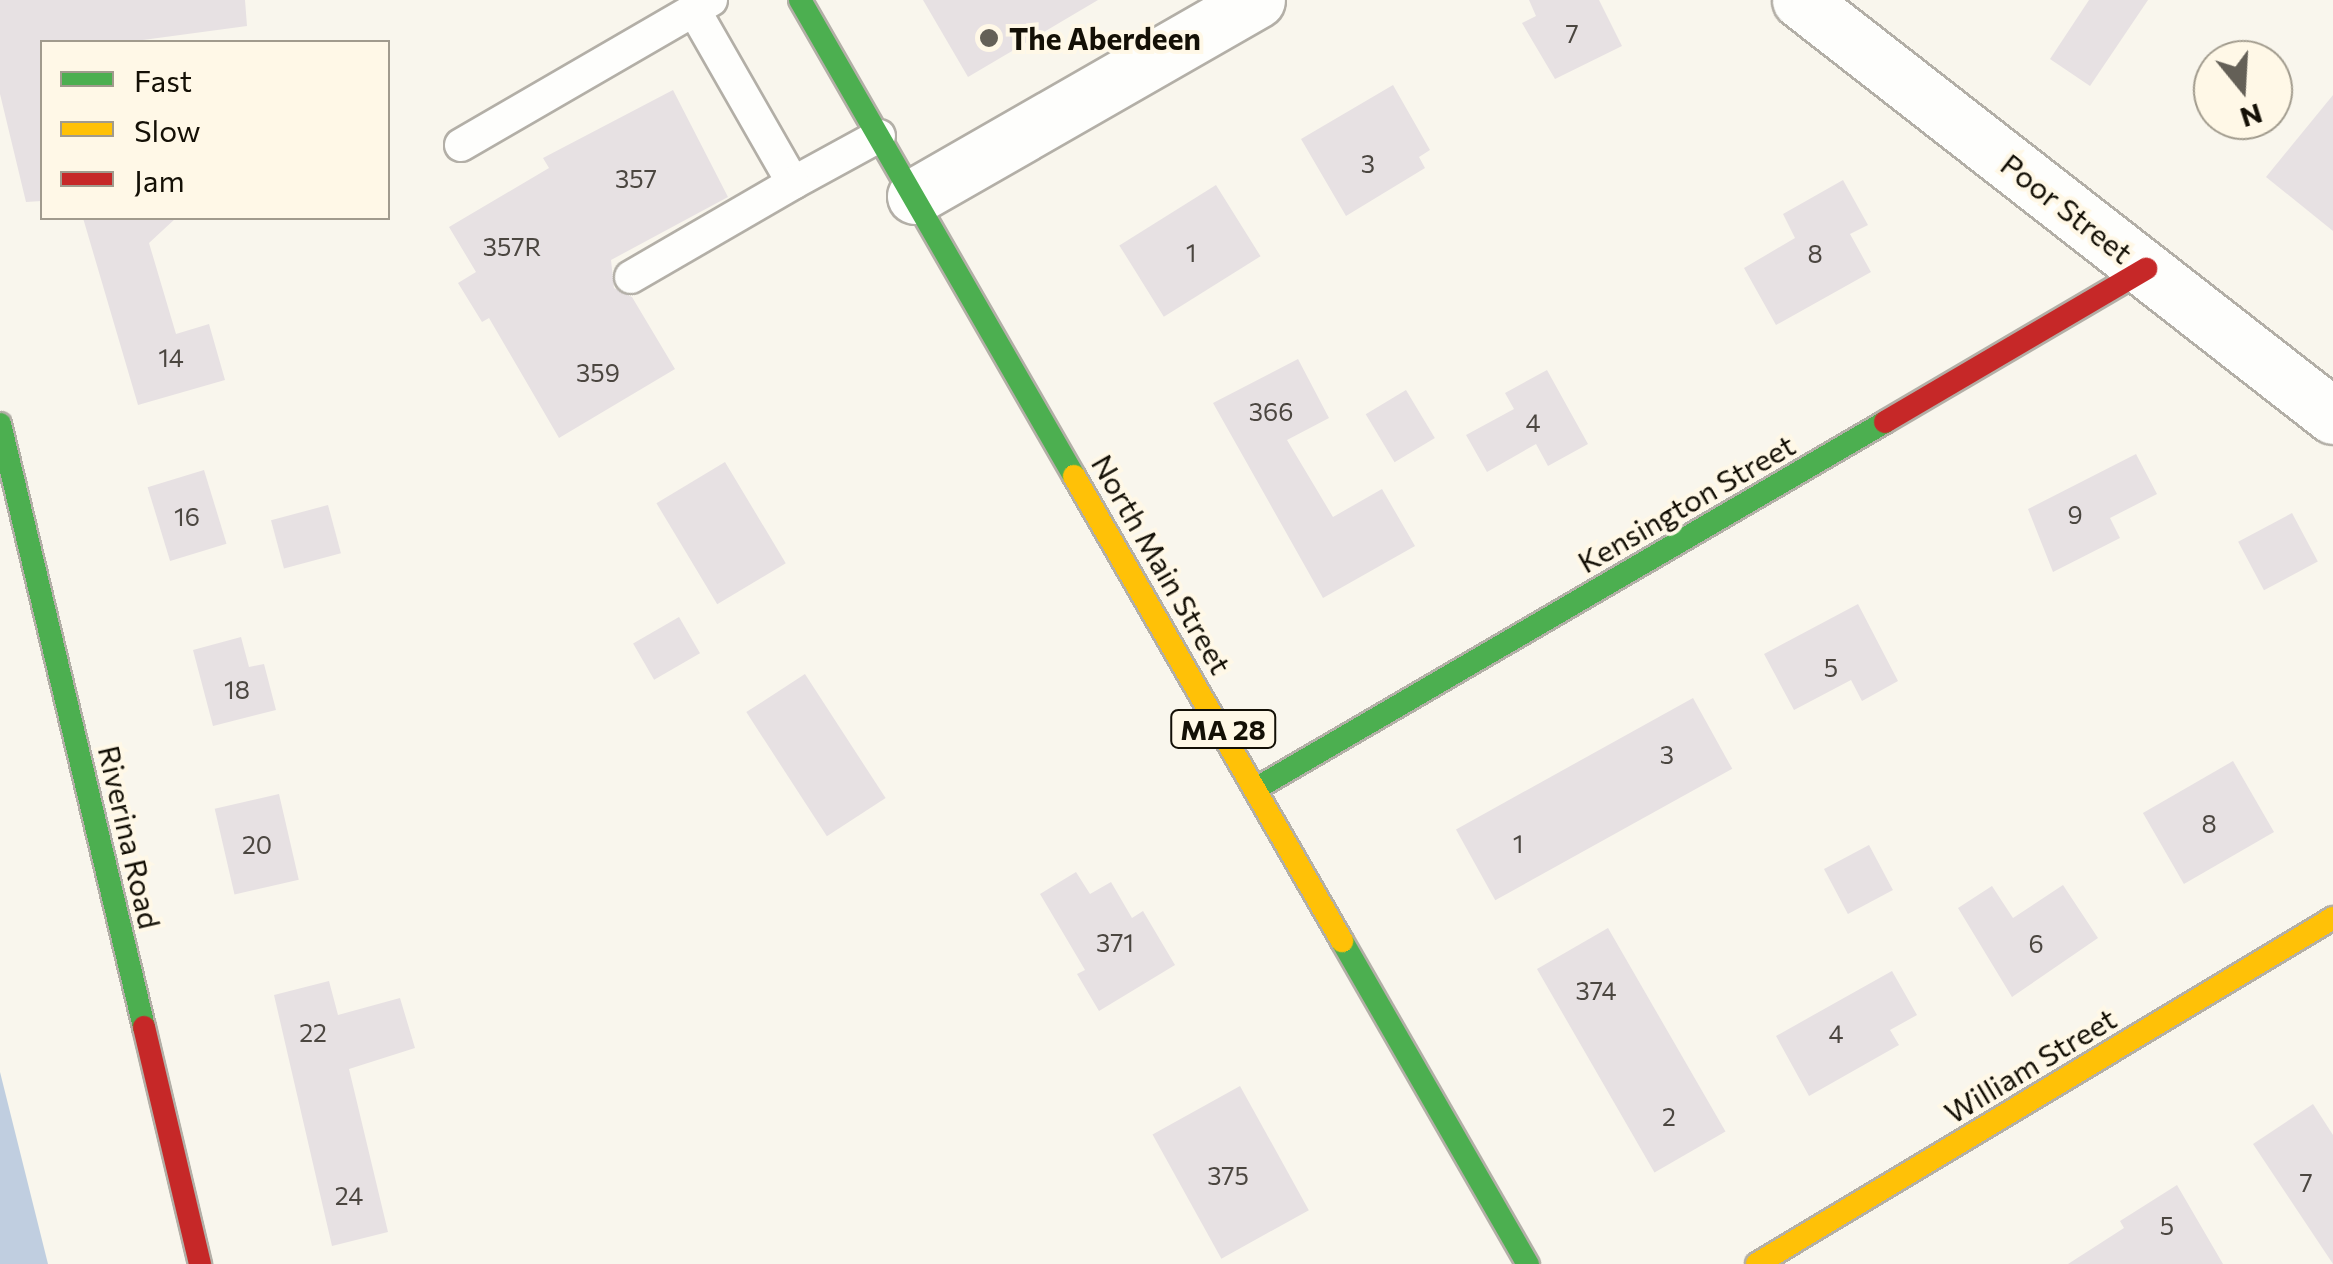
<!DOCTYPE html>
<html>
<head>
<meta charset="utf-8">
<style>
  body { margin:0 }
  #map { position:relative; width:2333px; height:1264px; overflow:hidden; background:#f9f6ed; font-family:Commissioner,sans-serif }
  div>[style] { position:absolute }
  .water>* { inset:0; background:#c0cee0 }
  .building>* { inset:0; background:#e7e1e3; transform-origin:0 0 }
  .roads { filter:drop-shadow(2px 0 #b3afa7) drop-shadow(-2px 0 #b3afa7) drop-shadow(0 2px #b3afa7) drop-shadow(0 -2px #b3afa7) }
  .lane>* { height:32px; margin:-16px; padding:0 16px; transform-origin:16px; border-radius:16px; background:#fefefc }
  .street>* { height:55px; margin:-27.5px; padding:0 27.5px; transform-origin:27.5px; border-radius:27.5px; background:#fefefc }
  .fast>* { height:22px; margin:-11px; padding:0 11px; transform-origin:11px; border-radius:11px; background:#4caf50 }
  .slow>* { height:22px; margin:-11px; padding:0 11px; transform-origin:11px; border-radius:11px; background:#ffc107 }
  .jam>* { height:22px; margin:-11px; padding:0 11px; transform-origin:11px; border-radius:11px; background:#c62828 }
  .dots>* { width:28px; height:28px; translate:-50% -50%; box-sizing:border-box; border:5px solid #fff8e7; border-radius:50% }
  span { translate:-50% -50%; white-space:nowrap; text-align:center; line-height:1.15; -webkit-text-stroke:8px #fff8e7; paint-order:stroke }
  .number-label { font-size:25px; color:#4b4640 }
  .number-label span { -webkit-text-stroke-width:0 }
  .shield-label span { padding:2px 8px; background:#fff8e7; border:2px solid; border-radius:8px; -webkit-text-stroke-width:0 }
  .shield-label { font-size:28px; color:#141006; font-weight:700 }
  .poi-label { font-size:30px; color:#141006; font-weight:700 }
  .left { translate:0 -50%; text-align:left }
  .street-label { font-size:30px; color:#141006 }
  .legend { position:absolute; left:40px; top:40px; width:350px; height:180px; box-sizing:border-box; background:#fff8e7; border:2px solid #a19b8d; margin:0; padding:12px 18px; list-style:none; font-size:30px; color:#141006 }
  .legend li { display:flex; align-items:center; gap:20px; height:50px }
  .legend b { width:50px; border:2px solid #a19b8d }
  .north { position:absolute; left:2193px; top:40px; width:100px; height:100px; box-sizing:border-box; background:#fff8e7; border:2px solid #a19b8d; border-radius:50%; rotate:162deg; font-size:28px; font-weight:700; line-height:40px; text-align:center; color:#141006 }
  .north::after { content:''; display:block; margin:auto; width:35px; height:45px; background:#646057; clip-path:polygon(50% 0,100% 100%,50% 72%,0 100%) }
</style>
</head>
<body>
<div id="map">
  <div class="water">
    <i style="clip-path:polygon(0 1072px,48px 1264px,0 1264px)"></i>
  </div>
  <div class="building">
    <i style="clip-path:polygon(0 0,245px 0,247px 26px,128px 42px,42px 42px,42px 201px,26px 202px,0 94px)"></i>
    <i style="clip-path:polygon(923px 0,1098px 0,968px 77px)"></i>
    <i style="clip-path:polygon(1529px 0,1599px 0,1622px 46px,1555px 79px,1522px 23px,1536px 16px)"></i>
    <i style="clip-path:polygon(2089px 0,2148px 0,2090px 86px,2050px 59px)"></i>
    <i style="clip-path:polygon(1393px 85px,1430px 150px,1419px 157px,1425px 168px,1346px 216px,1301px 139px)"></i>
    <i style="clip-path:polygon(673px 90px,728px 197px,611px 260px,614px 288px,632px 297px,675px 369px,559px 438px,489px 318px,482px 322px,458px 283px,476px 272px,449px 227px,549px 168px,543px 158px)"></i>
    <i style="clip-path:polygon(2333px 95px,2333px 231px,2266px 177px)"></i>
    <i style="clip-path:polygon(1843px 180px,1868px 225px,1850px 234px,1871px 272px,1776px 325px,1744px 268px,1795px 238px,1783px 214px)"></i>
    <i style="left:1216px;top:185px;width:84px;height:114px;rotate:58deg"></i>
    <i style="clip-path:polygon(83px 218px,176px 218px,149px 243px,176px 334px,209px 324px,225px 380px,138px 405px)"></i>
    <i style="clip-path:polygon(1298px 359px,1329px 418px,1287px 440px,1333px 517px,1382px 489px,1415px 546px,1323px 598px,1213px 403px)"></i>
    <i style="clip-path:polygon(1547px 370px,1588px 444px,1548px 466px,1536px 444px,1487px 472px,1466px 435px,1514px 409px,1505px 393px)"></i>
    <i style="left:1406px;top:390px;width:56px;height:47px;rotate:59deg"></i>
    <i style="clip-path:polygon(2136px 454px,2157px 494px,2110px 518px,2120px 538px,2053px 572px,2028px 509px)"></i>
    <i style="left:725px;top:462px;width:118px;height:80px;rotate:59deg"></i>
    <i style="left:204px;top:470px;width:77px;height:59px;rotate:73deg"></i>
    <i style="left:328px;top:505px;width:50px;height:59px;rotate:75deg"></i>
    <i style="left:2292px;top:513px;width:55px;height:61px;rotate:62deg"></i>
    <i style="clip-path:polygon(1858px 604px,1898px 681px,1862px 701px,1851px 680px,1794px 710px,1764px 654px)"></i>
    <i style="left:679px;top:617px;width:42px;height:53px;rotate:60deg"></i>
    <i style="clip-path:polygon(241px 637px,249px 667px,264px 664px,276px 710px,213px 726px,193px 650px)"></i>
    <i style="left:805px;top:674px;width:148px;height:70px;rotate:57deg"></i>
    <i style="left:1693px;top:698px;width:81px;height:271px;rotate:61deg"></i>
    <i style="left:2233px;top:761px;width:82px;height:104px;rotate:60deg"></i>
    <i style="left:279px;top:794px;width:88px;height:66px;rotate:77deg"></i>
    <i style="left:1869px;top:845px;width:51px;height:51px;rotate:62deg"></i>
    <i style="clip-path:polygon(1076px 872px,1090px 894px,1111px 882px,1132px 918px,1143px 911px,1175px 965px,1099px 1011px,1077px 974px,1085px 970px,1040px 894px)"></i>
    <i style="clip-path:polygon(2063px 885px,2098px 938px,2012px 997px,1958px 908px,1992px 886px,2013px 918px)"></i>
    <i style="left:1608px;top:928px;width:235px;height:82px;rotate:60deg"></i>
    <i style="clip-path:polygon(1892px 971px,1917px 1015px,1890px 1030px,1899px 1045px,1809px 1096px,1776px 1036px)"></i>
    <i style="clip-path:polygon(329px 981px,338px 1015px,400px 998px,415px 1048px,349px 1069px,388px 1232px,332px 1246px,274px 995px)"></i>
    <i style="left:1240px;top:1086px;width:142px;height:100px;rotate:61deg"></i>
    <i style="clip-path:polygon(2313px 1104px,2333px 1135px,2333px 1264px,2253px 1144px)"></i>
    <i style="clip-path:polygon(2177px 1185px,2223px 1264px,2068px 1264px,2124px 1228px,2120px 1221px)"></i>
  </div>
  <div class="roads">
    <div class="lane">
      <i style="left:711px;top:0;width:20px;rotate:150deg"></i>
      <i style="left:694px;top:10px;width:199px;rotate:60.2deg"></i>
      <i style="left:793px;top:183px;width:98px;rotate:-28.7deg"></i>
      <i style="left:461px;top:145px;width:269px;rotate:-30.1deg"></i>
      <i style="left:631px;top:277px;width:187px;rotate:-30.1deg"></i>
    </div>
    <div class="street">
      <i style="left:1800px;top:0;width:676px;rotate:37.97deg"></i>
      <i style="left:915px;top:196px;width:394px;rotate:-29.8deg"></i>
    </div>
    <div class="fast">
      <i style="left:800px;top:0;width:549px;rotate:60.07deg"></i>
      <i style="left:0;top:424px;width:620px;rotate:76.57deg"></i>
      <i style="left:1257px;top:788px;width:727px;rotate:-30.23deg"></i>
      <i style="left:1342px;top:941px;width:373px;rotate:60.1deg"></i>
    </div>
    <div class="slow">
      <i style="left:1074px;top:476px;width:537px;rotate:60.04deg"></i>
      <i style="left:1757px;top:1264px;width:672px;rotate:-30.99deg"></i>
    </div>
    <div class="jam">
      <i style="left:1885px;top:422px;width:303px;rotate:-30.4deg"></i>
      <i style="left:144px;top:1027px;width:244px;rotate:76.7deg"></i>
    </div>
  </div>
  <div class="dots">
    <i style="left:989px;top:38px;background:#646057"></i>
  </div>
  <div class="number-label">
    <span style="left:1572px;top:33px">7</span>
    <span style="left:1368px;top:163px">3</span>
    <span style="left:636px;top:178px">357</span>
    <span style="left:512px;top:246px">357R</span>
    <span style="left:1191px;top:252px">1</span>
    <span style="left:1815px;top:253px">8</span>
    <span style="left:171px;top:357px">14</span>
    <span style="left:598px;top:372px">359</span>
    <span style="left:1271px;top:411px">366</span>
    <span style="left:1533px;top:422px">4</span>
    <span style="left:2075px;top:514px">9</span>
    <span style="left:187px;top:516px">16</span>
    <span style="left:1831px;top:667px">5</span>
    <span style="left:237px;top:689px">18</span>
    <span style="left:1667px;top:754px">3</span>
    <span style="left:2209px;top:823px">8</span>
    <span style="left:1518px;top:843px">1</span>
    <span style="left:257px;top:844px">20</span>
    <span style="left:1115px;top:942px">371</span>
    <span style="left:2036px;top:943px">6</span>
    <span style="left:1596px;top:990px">374</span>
    <span style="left:313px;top:1032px">22</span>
    <span style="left:1836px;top:1033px">4</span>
    <span style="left:1669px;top:1116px">2</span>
    <span style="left:1228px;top:1175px">375</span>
    <span style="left:2306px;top:1182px">7</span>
    <span style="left:349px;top:1195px">24</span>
    <span style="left:2167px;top:1225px">5</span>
  </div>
  <div class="shield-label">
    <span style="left:1223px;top:729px">MA 28</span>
  </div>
  <div class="poi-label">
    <span class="left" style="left:1009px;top:38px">The Aberdeen</span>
  </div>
  <div class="street-label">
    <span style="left:2067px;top:208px;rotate:38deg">Poor Street</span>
    <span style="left:1686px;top:503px;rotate:-30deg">Kensington Street</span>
    <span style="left:1162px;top:564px;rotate:60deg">North Main Street</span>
    <span style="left:130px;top:837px;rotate:77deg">Riverina Road</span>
    <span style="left:2030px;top:1065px;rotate:-31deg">William Street</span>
  </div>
  <ul class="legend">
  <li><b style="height:12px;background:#4caf50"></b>Fast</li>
  <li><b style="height:12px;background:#ffc107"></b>Slow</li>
  <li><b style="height:12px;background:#c62828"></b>Jam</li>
  </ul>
  <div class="north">N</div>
</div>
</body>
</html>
